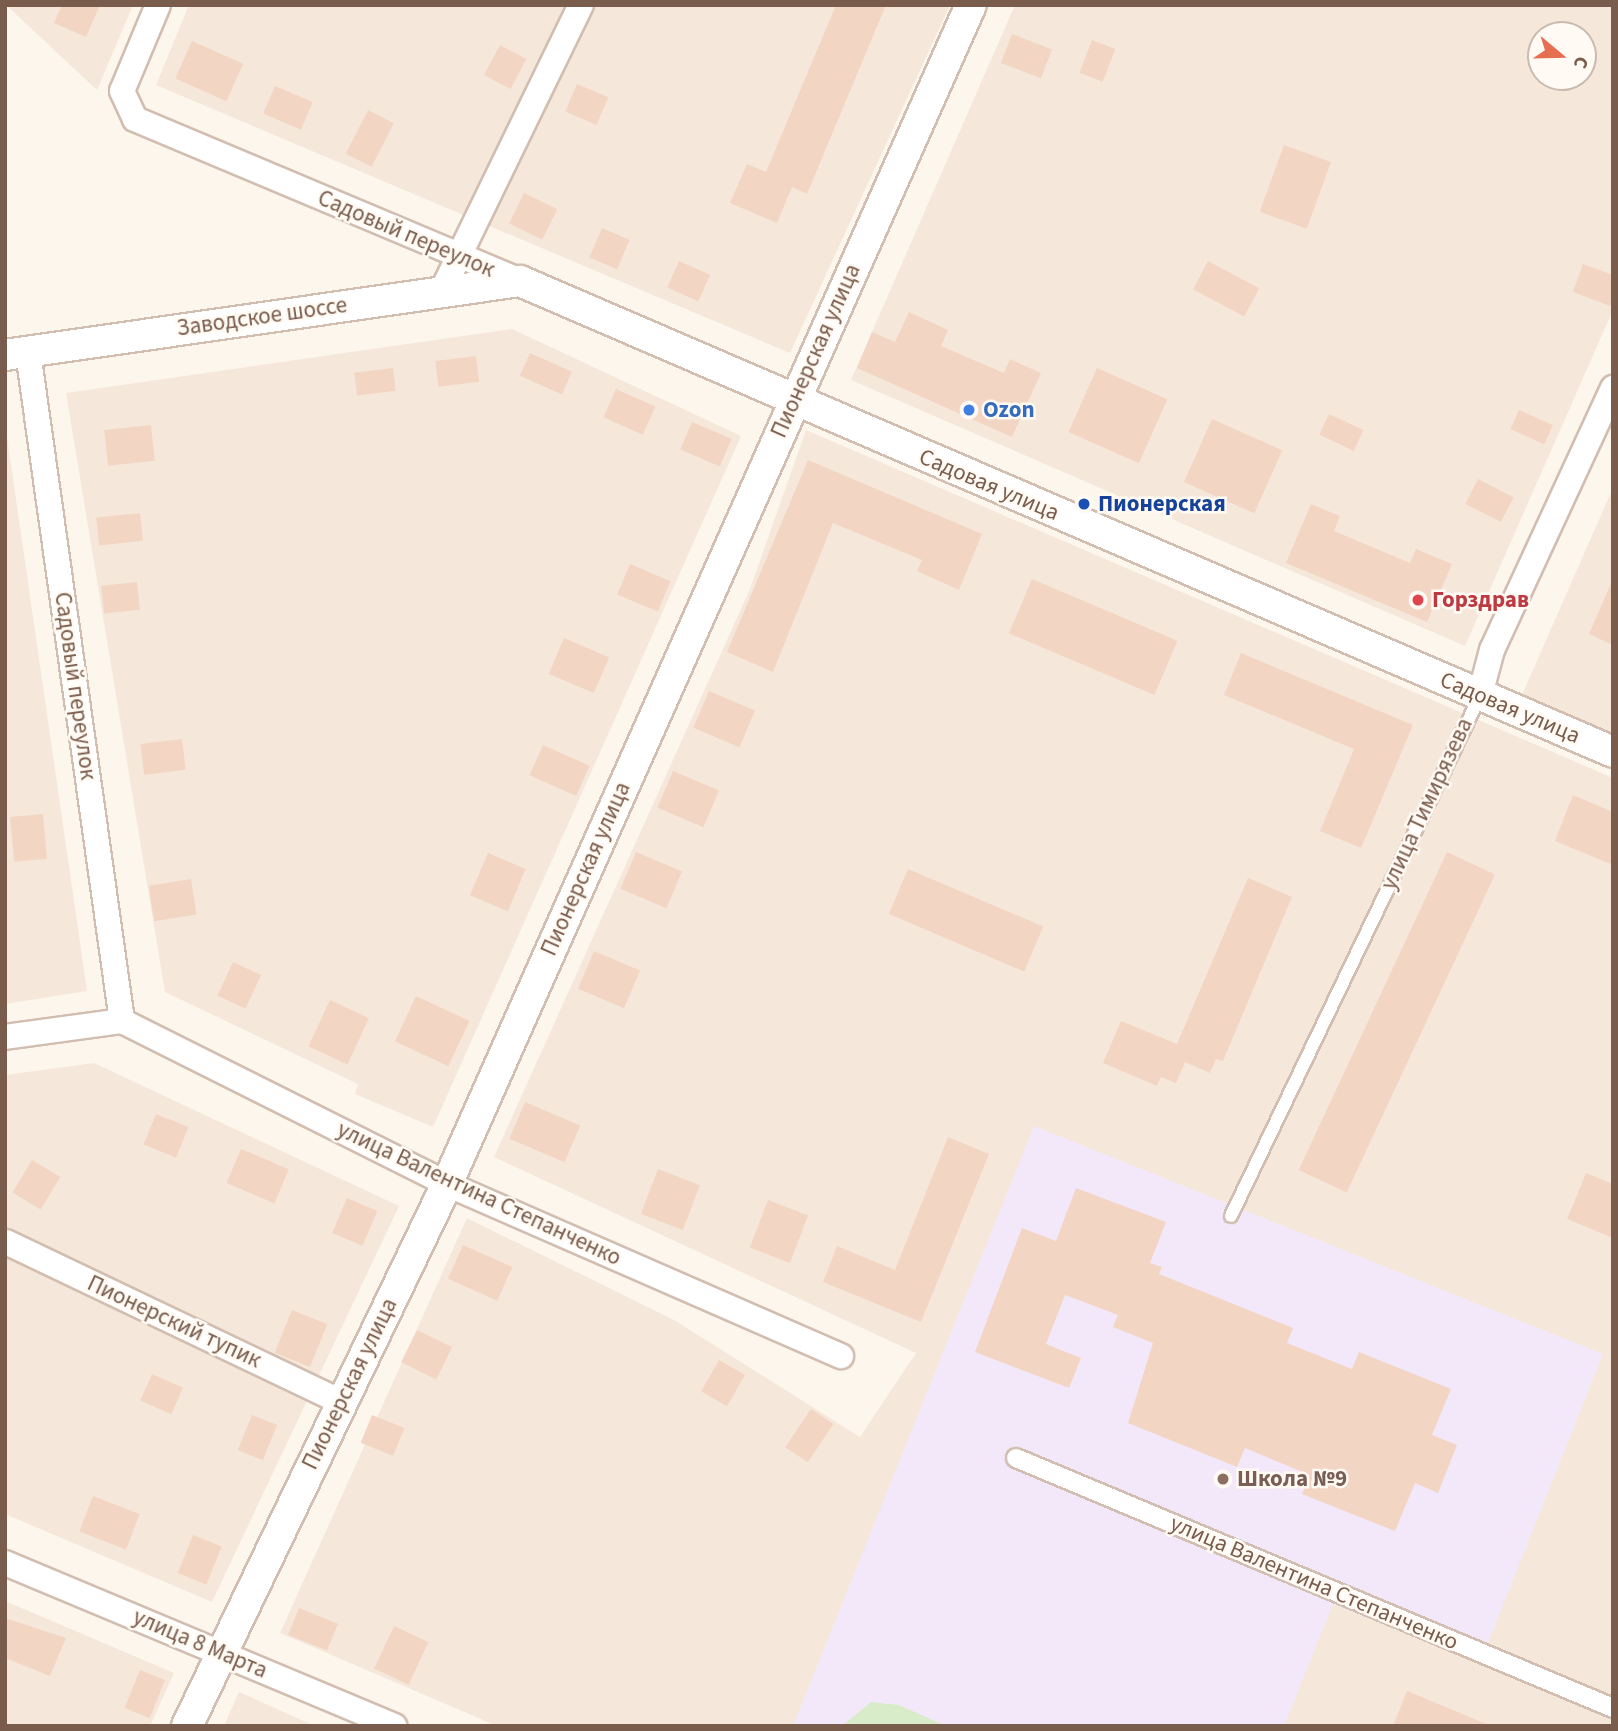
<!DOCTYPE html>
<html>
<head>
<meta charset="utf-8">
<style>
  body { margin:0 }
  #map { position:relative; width:1618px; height:1731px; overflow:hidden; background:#fdf6ec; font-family:"Source Sans 3",sans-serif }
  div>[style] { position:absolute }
  .residential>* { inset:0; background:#f5e8da }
  .education>* { inset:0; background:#f3e8fa }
  .green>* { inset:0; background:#d8ecc9 }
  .building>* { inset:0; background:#f3d5c3; transform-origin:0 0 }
  .roads { filter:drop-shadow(2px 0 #d1beb0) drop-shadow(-2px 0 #d1beb0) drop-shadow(0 2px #d1beb0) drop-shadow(0 -2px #d1beb0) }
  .service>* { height:12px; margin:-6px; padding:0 6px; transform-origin:6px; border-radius:6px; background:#fff }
  .pedestrian>* { height:18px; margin:-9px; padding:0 9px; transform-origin:9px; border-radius:9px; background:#fff }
  .minor>* { height:24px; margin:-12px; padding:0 12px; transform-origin:12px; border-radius:12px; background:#fff }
  .tertiary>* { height:30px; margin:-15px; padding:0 15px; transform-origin:15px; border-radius:15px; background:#fff }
  .dots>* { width:19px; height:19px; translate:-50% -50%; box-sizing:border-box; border:4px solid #fffaf3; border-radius:50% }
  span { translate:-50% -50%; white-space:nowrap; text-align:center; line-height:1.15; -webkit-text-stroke:5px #fffaf3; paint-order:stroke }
  .street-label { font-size:23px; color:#7a5c4d }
  .shop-label { font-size:23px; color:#366cbe; font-weight:700 }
  .left { translate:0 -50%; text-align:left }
  .transit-label { font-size:23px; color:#164399; font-weight:700 }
  .health-label { font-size:23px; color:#be3a42; font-weight:700 }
  .education-label { font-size:23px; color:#785e54; font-weight:700 }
  .frame { position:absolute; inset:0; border:7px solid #7a5c4d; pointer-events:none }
  .north { position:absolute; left:1527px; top:21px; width:70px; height:70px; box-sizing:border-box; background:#fffaf3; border:2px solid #cabbb1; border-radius:50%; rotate:109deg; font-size:19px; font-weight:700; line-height:28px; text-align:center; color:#7a5c4d }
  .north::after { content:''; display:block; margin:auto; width:24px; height:32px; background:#e76f51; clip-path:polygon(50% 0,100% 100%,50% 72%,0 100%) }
</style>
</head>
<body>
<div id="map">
  <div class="residential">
    <i style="clip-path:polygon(6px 5px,133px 5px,97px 90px)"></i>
    <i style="clip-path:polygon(189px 5px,950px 5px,790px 353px,156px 85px)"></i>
    <i style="clip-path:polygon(evenodd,1015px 5px,1613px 5px,1613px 310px,1465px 646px,851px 380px,1015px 5px,1541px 35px,1583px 35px,1583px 77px,1541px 77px,1541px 35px)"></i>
    <i style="clip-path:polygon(512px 329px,741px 436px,433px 1127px,355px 1094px,358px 1084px,165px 992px,66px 393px)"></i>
    <i style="clip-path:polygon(5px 423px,87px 991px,5px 1004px)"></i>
    <i style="clip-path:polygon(806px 430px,1613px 778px,1613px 1726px,497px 1726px,280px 1633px,467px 1218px,674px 1320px,860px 1437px,916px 1353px,494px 1157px,750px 589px)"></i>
    <i style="clip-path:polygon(1613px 488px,1613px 736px,1521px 697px)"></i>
    <i style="clip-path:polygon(94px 1063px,399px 1206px,212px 1602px,5px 1514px,5px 1075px)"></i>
    <i style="clip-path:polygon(5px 1601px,174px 1673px,150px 1726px,5px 1726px)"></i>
    <i style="clip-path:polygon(239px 1692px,315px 1726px,224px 1726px)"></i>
  </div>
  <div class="education">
    <i style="clip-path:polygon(1034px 1126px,1603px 1354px,1480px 1663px,1333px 1604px,1284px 1726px,793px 1726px)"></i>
  </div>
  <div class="green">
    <i style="clip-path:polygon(871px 1702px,899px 1705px,946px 1726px,842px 1726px)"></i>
  </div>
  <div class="building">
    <i style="clip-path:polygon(62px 5px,100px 5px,86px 37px,54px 23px)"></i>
    <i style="clip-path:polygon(836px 5px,886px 5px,807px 194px,792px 187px,777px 223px,730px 203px,747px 164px,766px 172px)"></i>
    <i style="left:1012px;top:34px;width:43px;height:31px;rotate:21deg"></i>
    <i style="left:1092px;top:40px;width:25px;height:35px;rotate:21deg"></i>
    <i style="left:192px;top:41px;width:56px;height:41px;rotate:24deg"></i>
    <i style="left:500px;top:45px;width:30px;height:34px;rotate:28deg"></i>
    <i style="left:577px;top:84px;width:34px;height:30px;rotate:23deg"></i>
    <i style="left:275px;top:86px;width:41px;height:30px;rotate:23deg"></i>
    <i style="left:368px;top:110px;width:29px;height:49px;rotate:27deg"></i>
    <i style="left:1284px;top:145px;width:50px;height:71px;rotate:20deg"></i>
    <i style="left:524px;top:193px;width:37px;height:34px;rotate:26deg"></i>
    <i style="left:602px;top:228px;width:30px;height:32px;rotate:23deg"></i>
    <i style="left:679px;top:261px;width:34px;height:29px;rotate:24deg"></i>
    <i style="left:1208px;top:261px;width:58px;height:32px;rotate:28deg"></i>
    <i style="clip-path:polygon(1583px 264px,1613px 275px,1613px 307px,1573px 292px)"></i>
    <i style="clip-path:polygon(909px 312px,948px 330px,941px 346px,1004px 373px,1010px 359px,1041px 373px,1012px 437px,857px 368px,872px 332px,895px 342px)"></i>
    <i style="left:530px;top:353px;width:46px;height:25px;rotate:24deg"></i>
    <i style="left:476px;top:356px;width:26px;height:41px;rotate:83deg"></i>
    <i style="left:393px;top:368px;width:23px;height:39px;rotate:83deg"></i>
    <i style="left:1097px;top:368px;width:77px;height:70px;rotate:24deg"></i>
    <i style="left:616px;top:389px;width:43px;height:31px;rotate:24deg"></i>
    <i style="left:1519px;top:410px;width:37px;height:21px;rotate:24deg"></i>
    <i style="left:1329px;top:414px;width:38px;height:23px;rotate:25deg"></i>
    <i style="left:1212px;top:419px;width:77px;height:69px;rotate:24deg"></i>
    <i style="left:692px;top:422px;width:43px;height:30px;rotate:23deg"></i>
    <i style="left:151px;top:425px;width:36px;height:47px;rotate:84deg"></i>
    <i style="clip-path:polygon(808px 460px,982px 534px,959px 590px,917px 571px,922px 560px,833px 523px,773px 672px,727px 652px)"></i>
    <i style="left:1478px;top:479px;width:40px;height:28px;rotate:27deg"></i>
    <i style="clip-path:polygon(1311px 504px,1340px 516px,1334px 531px,1410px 563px,1416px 549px,1452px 564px,1427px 622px,1286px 563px)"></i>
    <i style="left:140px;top:513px;width:28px;height:44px;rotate:84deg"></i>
    <i style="left:630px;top:564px;width:44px;height:33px;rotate:23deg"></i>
    <i style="left:1032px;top:579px;width:158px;height:59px;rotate:23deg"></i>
    <i style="clip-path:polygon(1613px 579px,1613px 645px,1589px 634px)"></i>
    <i style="left:137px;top:582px;width:28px;height:36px;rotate:84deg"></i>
    <i style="left:564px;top:638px;width:49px;height:39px;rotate:23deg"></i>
    <i style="clip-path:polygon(1241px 653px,1413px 725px,1361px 848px,1320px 831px,1354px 749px,1224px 695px)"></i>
    <i style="left:709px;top:691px;width:50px;height:40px;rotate:23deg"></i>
    <i style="left:182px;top:739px;width:31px;height:42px;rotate:83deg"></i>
    <i style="left:543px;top:745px;width:51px;height:33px;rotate:24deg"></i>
    <i style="left:673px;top:771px;width:50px;height:40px;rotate:23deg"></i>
    <i style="clip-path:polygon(1573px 795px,1613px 812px,1613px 865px,1555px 841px)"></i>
    <i style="left:43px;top:814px;width:45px;height:33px;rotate:85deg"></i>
    <i style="left:636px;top:852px;width:50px;height:40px;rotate:23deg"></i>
    <i style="left:1447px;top:852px;width:53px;height:351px;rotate:25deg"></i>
    <i style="left:488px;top:853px;width:41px;height:46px;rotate:23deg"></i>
    <i style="left:908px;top:869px;width:147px;height:49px;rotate:23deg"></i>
    <i style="clip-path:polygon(1248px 878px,1292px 897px,1223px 1061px,1216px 1059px,1210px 1073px,1185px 1062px,1176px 1083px,1161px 1077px,1157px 1086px,1103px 1063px,1121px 1021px,1177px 1044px)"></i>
    <i style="left:191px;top:879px;width:36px;height:43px;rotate:81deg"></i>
    <i style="left:594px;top:951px;width:50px;height:41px;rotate:23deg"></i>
    <i style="left:233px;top:962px;width:31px;height:37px;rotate:25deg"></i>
    <i style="left:416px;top:996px;width:59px;height:50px;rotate:25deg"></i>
    <i style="left:330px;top:1000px;width:43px;height:51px;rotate:25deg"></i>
    <i style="left:525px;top:1102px;width:60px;height:40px;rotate:23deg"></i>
    <i style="left:156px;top:1114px;width:35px;height:33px;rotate:22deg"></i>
    <i style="clip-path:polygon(948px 1137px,989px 1154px,921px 1322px,823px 1282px,837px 1246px,895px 1270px)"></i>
    <i style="left:241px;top:1149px;width:52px;height:37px;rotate:23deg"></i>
    <i style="left:32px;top:1160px;width:33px;height:38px;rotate:31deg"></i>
    <i style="left:658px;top:1169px;width:45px;height:48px;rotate:21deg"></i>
    <i style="clip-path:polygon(1586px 1173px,1613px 1184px,1613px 1238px,1567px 1219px)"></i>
    <i style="clip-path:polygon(1076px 1188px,1166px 1222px,1150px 1263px,1162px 1267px,1159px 1274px,1293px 1328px,1287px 1343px,1352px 1369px,1359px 1352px,1451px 1389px,1432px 1435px,1457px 1445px,1438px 1493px,1415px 1483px,1395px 1531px,1302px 1494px,1310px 1475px,1245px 1448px,1237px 1467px,1128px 1423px,1153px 1343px,1113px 1327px,1118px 1315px,1065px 1295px,1046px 1344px,1081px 1358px,1069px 1388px,975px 1352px,1022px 1228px,1056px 1241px)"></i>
    <i style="left:347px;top:1198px;width:33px;height:38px;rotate:23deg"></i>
    <i style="left:768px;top:1200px;width:43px;height:51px;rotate:21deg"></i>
    <i style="left:463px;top:1245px;width:54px;height:37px;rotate:24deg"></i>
    <i style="left:292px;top:1310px;width:38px;height:46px;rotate:22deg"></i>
    <i style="left:417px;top:1330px;width:39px;height:36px;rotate:26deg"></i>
    <i style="left:719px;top:1360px;width:30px;height:36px;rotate:30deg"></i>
    <i style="left:152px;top:1374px;width:34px;height:29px;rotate:24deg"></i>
    <i style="left:811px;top:1409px;width:27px;height:46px;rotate:34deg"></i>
    <i style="left:252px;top:1415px;width:27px;height:38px;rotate:22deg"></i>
    <i style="left:372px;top:1415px;width:35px;height:30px;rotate:22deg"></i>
    <i style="left:93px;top:1496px;width:50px;height:38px;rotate:21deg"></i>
    <i style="left:193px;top:1535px;width:31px;height:41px;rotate:22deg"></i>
    <i style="left:299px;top:1608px;width:42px;height:29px;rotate:22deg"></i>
    <i style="clip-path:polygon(5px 1618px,66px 1638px,50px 1676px,5px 1658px)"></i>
    <i style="left:394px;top:1626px;width:38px;height:47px;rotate:25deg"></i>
    <i style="left:140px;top:1670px;width:27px;height:41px;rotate:22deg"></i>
    <i style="clip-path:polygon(1407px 1691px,1489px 1725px,1489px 1726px,1393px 1726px)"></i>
  </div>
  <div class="roads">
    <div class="service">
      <i style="left:1231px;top:1216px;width:577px;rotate:-64.41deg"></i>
    </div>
    <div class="pedestrian">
      <i style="left:1016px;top:1458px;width:647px;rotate:22.72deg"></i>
    </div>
    <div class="minor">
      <i style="left:158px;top:5px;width:93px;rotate:112.7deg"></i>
      <i style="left:122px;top:91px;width:31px;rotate:65deg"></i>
      <i style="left:135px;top:119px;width:418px;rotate:22.8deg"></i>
      <i style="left:442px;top:291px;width:318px;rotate:-64.1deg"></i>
      <i style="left:28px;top:352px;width:676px;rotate:82deg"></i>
      <i style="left:1480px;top:695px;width:47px;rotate:-75.1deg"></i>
      <i style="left:1492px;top:650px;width:289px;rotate:-65.2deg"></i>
      <i style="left:122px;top:1021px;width:364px;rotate:26.6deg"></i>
      <i style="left:447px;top:1184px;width:430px;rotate:23.6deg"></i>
      <i style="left:5px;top:1037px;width:118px;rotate:-7.8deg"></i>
      <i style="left:6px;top:1242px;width:372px;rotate:25.5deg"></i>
      <i style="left:5px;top:1563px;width:422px;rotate:22.7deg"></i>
    </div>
    <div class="tertiary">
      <i style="left:5px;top:355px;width:520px;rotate:-8.18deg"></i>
      <i style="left:520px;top:281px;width:1190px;rotate:23.31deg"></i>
      <i style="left:187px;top:1726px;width:601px;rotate:-64.37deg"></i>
      <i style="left:447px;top:1184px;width:1290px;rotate:-66.04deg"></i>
    </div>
  </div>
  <div class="dots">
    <i style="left:969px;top:410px;background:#3f7fe0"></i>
    <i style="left:1084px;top:504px;background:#1a4fb4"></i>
    <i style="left:1418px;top:600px;background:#e0444e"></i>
    <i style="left:1223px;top:1479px;background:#8d6e63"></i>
  </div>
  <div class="street-label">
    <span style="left:406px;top:234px;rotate:23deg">Садовый переулок</span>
    <span style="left:262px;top:317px;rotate:-8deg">Заводское шоссе</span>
    <span style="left:816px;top:351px;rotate:-66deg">Пионерская улица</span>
    <span style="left:989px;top:485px;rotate:23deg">Садовая улица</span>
    <span style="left:75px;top:686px;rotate:82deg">Садовый переулок</span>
    <span style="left:1510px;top:708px;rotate:23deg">Садовая улица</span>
    <span style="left:1427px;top:804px;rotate:-65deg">улица Тимирязева</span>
    <span style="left:586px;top:869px;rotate:-66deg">Пионерская улица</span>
    <span style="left:479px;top:1194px;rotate:25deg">улица Валентина Степанченко</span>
    <span style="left:174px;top:1322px;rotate:25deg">Пионерский тупик</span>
    <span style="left:350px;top:1384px;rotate:-64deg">Пионерская улица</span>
    <span style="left:1314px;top:1583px;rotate:23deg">улица Валентина Степанченко</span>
    <span style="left:200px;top:1644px;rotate:23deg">улица 8 Марта</span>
  </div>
  <div class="shop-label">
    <span class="left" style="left:983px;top:410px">Ozon</span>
  </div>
  <div class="transit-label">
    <span class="left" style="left:1098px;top:504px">Пионерская</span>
  </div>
  <div class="health-label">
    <span class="left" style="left:1432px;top:600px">Горздрав</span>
  </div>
  <div class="education-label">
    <span class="left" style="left:1237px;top:1479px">Школа №9</span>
  </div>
  <div class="frame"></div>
  <div class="north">С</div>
</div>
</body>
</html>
